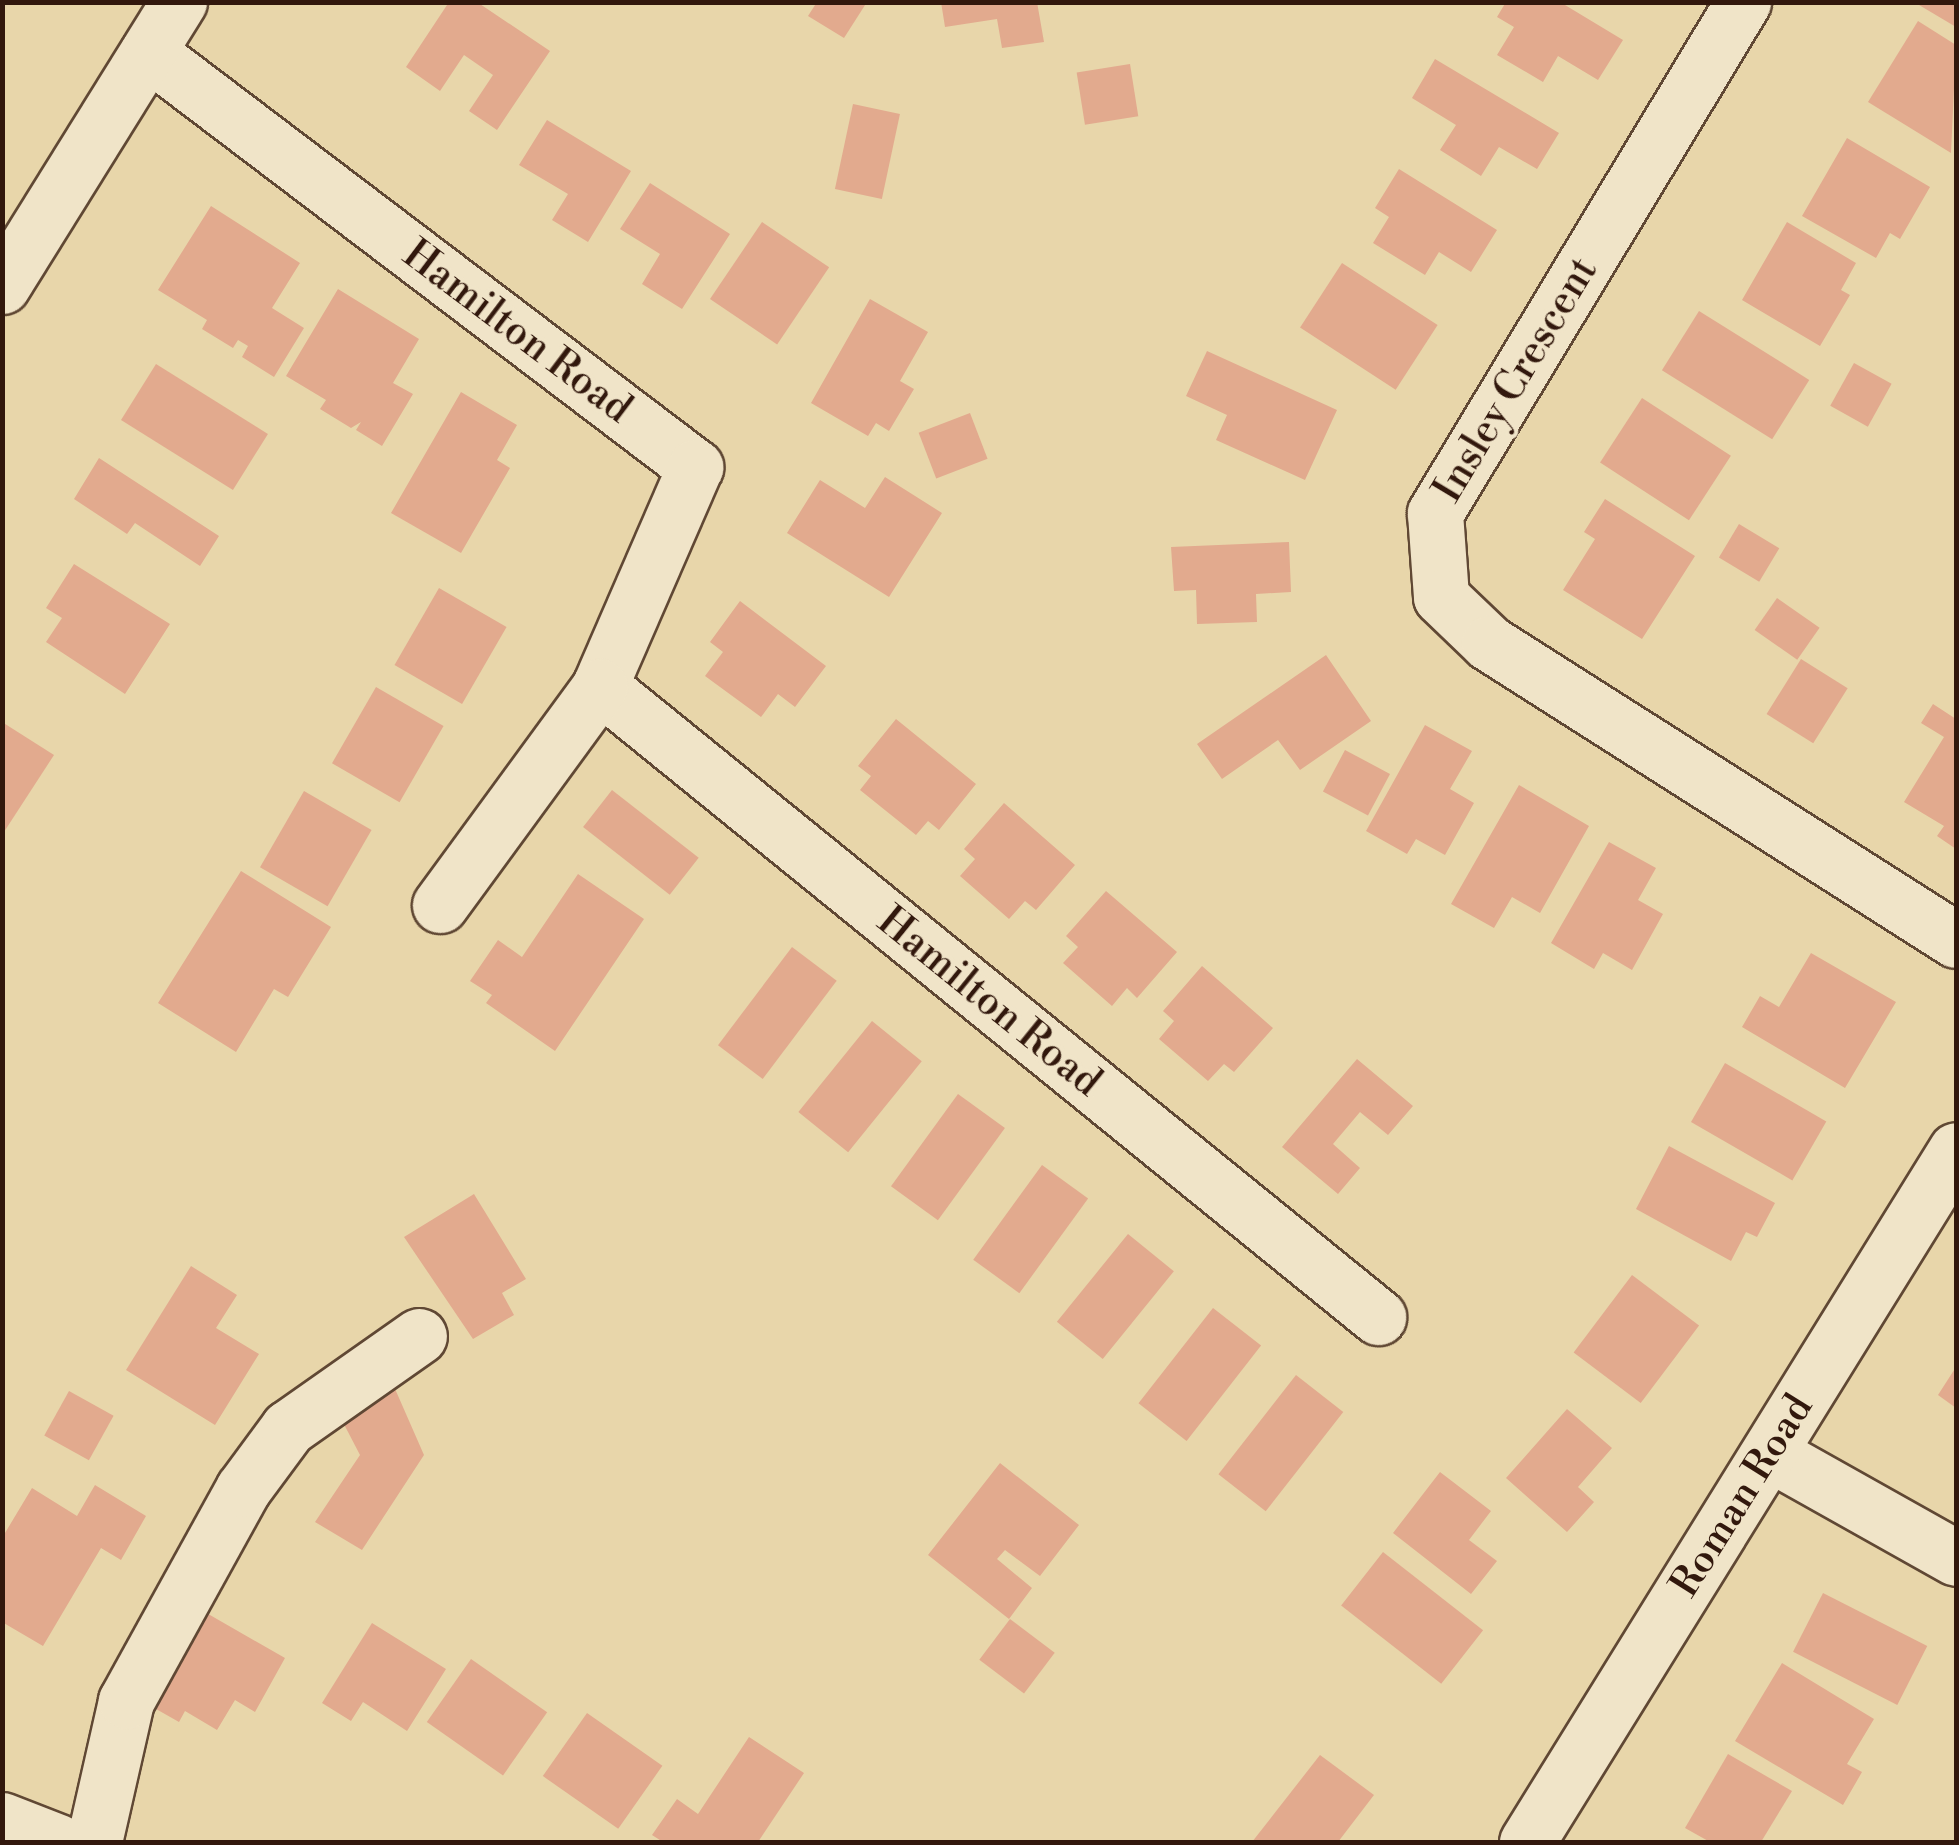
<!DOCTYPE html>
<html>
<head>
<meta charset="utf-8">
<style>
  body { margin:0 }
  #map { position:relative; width:1959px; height:1845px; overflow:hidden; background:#e8d6aa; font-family:"Libre Bodoni",serif }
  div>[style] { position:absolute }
  .building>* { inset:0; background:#e2aa8e; transform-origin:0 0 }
  .roads { filter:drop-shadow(2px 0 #604834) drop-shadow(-2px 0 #604834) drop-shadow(0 2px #604834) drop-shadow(0 -2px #604834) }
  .minor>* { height:55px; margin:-27.5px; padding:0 27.5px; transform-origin:27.5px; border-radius:27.5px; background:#f0e4c8 }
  span { translate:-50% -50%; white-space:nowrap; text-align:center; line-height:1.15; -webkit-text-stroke:8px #f0e4c8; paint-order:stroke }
  .street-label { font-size:40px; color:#32180d }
  .frame { position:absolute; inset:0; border:5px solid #32180d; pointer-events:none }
</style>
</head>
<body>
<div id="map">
  <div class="building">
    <i style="clip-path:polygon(449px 2px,477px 2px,550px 51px,497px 130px,469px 111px,493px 75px,464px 55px,440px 91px,406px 67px)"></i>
    <i style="clip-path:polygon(817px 2px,867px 2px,844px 38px,808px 16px)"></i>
    <i style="clip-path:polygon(941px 2px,1037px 2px,1044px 42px,1002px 48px,997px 19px,945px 27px)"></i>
    <i style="clip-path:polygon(1506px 2px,1560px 2px,1623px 40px,1598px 80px,1558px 56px,1543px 82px,1497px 55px,1514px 27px,1497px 17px)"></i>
    <i style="clip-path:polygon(1914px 2px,1956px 2px,1956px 27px)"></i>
    <i style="clip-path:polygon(1918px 21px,1956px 45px,1951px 153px,1868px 102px)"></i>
    <i style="clip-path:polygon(1435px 59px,1559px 133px,1537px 169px,1499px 147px,1481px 176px,1440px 150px,1456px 125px,1412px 98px)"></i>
    <i style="left:1130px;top:64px;width:53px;height:54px;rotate:81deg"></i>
    <i style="left:853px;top:104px;width:48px;height:87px;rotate:12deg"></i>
    <i style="clip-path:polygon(547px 120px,631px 171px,588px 242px,552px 220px,568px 194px,519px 165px)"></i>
    <i style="clip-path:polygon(1847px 138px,1930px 187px,1900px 239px,1890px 233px,1876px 258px,1802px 216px)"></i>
    <i style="clip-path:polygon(1399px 169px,1497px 230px,1471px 272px,1439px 252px,1425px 275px,1373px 243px,1389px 217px,1375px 208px)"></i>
    <i style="clip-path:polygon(650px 183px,730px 234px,682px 309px,642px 284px,660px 254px,620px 229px)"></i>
    <i style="clip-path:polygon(211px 206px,300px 263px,272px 308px,304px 328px,274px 377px,242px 357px,248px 346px,238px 340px,233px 348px,202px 329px,207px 320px,158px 290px)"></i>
    <i style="left:762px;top:222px;width:81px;height:93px;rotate:34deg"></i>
    <i style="clip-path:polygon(1787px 222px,1856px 263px,1841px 290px,1850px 295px,1820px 346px,1742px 300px)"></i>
    <i style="left:1342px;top:263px;width:114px;height:77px;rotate:33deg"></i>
    <i style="clip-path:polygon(338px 289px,419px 339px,393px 383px,413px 394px,382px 446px,356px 430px,361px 422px,351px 428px,320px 409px,326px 400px,286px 376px)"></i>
    <i style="clip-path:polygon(870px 299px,928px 332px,900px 381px,914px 389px,889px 431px,876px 423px,868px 436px,811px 403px)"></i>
    <i style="left:1699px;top:311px;width:130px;height:70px;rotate:32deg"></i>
    <i style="clip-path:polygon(1207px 351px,1337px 410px,1305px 480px,1216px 440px,1227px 415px,1186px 396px)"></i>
    <i style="left:1854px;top:363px;width:43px;height:49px;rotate:29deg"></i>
    <i style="left:156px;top:364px;width:132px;height:66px;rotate:32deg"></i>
    <i style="clip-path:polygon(461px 392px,517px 425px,497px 460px,510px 468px,461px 553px,391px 513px)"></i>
    <i style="left:1642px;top:398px;width:106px;height:77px;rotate:33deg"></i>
    <i style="left:970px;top:413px;width:49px;height:55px;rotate:69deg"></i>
    <i style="clip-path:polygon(99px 458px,219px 536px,200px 566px,135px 523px,127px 534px,74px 499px)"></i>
    <i style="clip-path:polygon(885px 477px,942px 513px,889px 597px,787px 533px,820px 480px,865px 508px)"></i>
    <i style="clip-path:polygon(1605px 499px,1695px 556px,1642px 639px,1563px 590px,1595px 539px,1584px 532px)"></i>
    <i style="left:1739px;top:524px;width:47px;height:39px;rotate:31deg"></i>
    <i style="clip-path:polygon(1289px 542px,1291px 592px,1256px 594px,1257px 622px,1197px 624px,1196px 590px,1174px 591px,1171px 547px)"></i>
    <i style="clip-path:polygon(74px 564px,170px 624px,125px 694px,46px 642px,62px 618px,46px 608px)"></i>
    <i style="left:439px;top:588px;width:78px;height:89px;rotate:30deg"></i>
    <i style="left:1777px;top:598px;width:52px;height:39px;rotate:35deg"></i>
    <i style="clip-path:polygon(740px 601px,826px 666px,795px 707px,778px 694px,761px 717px,705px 676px,723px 652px,710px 642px)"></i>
    <i style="clip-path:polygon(1326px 655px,1371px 721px,1300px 770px,1278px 740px,1222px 779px,1197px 744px)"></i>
    <i style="left:1801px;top:659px;width:55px;height:65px;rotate:32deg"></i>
    <i style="left:376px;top:687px;width:78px;height:88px;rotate:30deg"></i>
    <i style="clip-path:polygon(1933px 704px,1956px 719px,1956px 849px,1937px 836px,1944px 826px,1904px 802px,1944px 737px,1921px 723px)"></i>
    <i style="clip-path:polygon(896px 719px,976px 784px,939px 830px,928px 821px,916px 835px,860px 790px,871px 776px,858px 766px)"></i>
    <i style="clip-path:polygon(2px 722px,54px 755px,2px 835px)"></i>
    <i style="clip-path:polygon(1425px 725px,1472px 751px,1450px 789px,1474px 803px,1445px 855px,1416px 839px,1407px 854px,1366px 831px)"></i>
    <i style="left:1345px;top:750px;width:51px;height:47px;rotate:28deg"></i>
    <i style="clip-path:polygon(1519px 785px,1589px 826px,1540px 913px,1512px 897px,1494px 928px,1451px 904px)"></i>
    <i style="left:612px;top:790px;width:110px;height:47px;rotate:38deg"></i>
    <i style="left:304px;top:791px;width:78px;height:88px;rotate:30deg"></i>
    <i style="clip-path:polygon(1004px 803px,1075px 865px,1036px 910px,1025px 901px,1009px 919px,960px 876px,975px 859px,964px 849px)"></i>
    <i style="clip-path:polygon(1609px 842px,1656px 868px,1638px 900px,1663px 914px,1632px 970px,1603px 953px,1594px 969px,1551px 943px)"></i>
    <i style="clip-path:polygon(241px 871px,331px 927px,288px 997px,274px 989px,236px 1052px,158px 1003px)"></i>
    <i style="clip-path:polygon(578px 874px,644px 919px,555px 1051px,486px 1003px,492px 995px,470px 981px,498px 940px,522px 957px)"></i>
    <i style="clip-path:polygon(1106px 891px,1177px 952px,1137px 998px,1127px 988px,1112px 1006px,1063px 963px,1078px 947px,1066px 936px)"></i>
    <i style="left:792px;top:947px;width:56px;height:123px;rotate:37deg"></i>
    <i style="clip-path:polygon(1811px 953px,1896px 1002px,1845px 1088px,1742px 1027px,1760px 996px,1779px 1007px)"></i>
    <i style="clip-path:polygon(1202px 966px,1273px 1028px,1234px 1072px,1224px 1064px,1208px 1081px,1159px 1039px,1174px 1021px,1163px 1011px)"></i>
    <i style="left:872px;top:1021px;width:64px;height:117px;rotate:39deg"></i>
    <i style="clip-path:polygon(1357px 1059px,1413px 1106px,1388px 1135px,1360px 1112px,1333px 1144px,1360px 1168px,1338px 1194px,1282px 1147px)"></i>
    <i style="left:1725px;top:1063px;width:117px;height:68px;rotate:30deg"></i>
    <i style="left:958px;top:1094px;width:58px;height:114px;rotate:36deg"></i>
    <i style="clip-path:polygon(1669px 1146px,1775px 1203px,1757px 1237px,1746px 1232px,1731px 1261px,1636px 1209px)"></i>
    <i style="left:1042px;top:1165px;width:57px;height:117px;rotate:36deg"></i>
    <i style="clip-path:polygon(474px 1194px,526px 1279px,502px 1293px,514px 1315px,473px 1339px,404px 1237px)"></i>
    <i style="left:1128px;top:1234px;width:59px;height:113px;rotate:39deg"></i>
    <i style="clip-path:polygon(191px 1266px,237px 1295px,216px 1328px,259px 1354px,215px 1425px,126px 1370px)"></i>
    <i style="left:1632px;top:1275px;width:84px;height:97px;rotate:37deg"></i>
    <i style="left:1213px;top:1308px;width:61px;height:121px;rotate:38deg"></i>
    <i style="clip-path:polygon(1956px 1367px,1956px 1408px,1938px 1395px)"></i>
    <i style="left:1296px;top:1375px;width:60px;height:126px;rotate:38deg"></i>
    <i style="clip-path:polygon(392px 1382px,424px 1455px,362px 1550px,315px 1522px,360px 1455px,335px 1407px)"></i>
    <i style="left:69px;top:1391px;width:51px;height:51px;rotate:29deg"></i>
    <i style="clip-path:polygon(1567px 1409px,1612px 1448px,1578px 1487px,1594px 1502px,1567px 1532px,1506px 1478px)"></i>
    <i style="clip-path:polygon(1000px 1463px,1079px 1525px,1040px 1576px,1005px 1550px,997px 1559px,1032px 1588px,1009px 1619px,928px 1555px)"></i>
    <i style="clip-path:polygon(1440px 1472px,1491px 1511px,1469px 1540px,1497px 1561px,1471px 1594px,1393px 1533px)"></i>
    <i style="clip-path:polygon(95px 1485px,146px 1516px,121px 1560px,101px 1548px,43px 1646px,2px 1622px,2px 1538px,32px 1488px,77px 1516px)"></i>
    <i style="left:1383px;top:1552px;width:127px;height:68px;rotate:38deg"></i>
    <i style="left:1823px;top:1593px;width:117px;height:66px;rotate:27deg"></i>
    <i style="clip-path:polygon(203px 1611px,285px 1658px,255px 1712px,235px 1700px,217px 1730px,185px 1711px,179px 1722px,149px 1705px)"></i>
    <i style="left:1010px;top:1619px;width:56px;height:51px;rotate:37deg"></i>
    <i style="clip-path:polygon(372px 1623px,446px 1669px,407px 1731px,363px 1702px,351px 1721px,322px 1703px)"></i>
    <i style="left:471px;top:1659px;width:93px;height:77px;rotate:35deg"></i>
    <i style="clip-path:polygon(1782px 1663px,1874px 1719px,1847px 1764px,1862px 1772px,1843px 1805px,1735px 1741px)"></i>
    <i style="left:587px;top:1713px;width:92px;height:77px;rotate:35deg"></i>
    <i style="clip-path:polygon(749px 1737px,804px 1773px,758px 1842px,663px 1842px,652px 1835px,677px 1799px,698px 1814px)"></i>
    <i style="clip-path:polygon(1728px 1754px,1792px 1791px,1761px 1842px,1710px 1842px,1685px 1828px)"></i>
    <i style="clip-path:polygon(1320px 1755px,1374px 1795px,1338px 1842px,1252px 1842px)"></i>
  </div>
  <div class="roads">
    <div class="minor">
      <i style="left:1743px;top:2px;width:597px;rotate:121.08deg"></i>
      <i style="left:1435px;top:513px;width:84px;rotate:85.9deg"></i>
      <i style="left:1441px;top:597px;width:66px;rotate:43.8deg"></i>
      <i style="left:1489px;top:643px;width:553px;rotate:32.46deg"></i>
      <i style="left:148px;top:52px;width:687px;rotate:37.19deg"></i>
      <i style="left:695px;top:467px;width:239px;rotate:113.5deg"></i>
      <i style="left:600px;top:686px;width:1002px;rotate:39.04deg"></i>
      <i style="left:2px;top:286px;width:335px;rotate:-58.1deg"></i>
      <i style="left:440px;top:905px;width:271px;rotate:-53.8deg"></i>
      <i style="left:1769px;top:1453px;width:214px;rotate:29.3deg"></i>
      <i style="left:2px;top:1820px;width:60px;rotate:21.4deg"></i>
      <i style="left:94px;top:1842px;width:145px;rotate:-77.2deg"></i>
      <i style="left:126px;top:1701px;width:242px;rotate:-61.1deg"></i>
      <i style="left:243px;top:1489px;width:76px;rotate:-53.6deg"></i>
      <i style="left:288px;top:1428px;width:160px;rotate:-35.1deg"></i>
      <i style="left:1527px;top:1842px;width:814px;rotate:-58.2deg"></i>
    </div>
  </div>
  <div class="street-label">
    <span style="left:517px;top:332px;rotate:37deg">Hamilton Road</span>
    <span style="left:1516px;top:380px;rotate:-59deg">Insley Crescent</span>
    <span style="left:989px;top:1002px;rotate:39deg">Hamilton Road</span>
    <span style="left:1742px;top:1496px;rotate:-58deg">Roman Road</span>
  </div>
  <div class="frame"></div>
</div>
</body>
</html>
